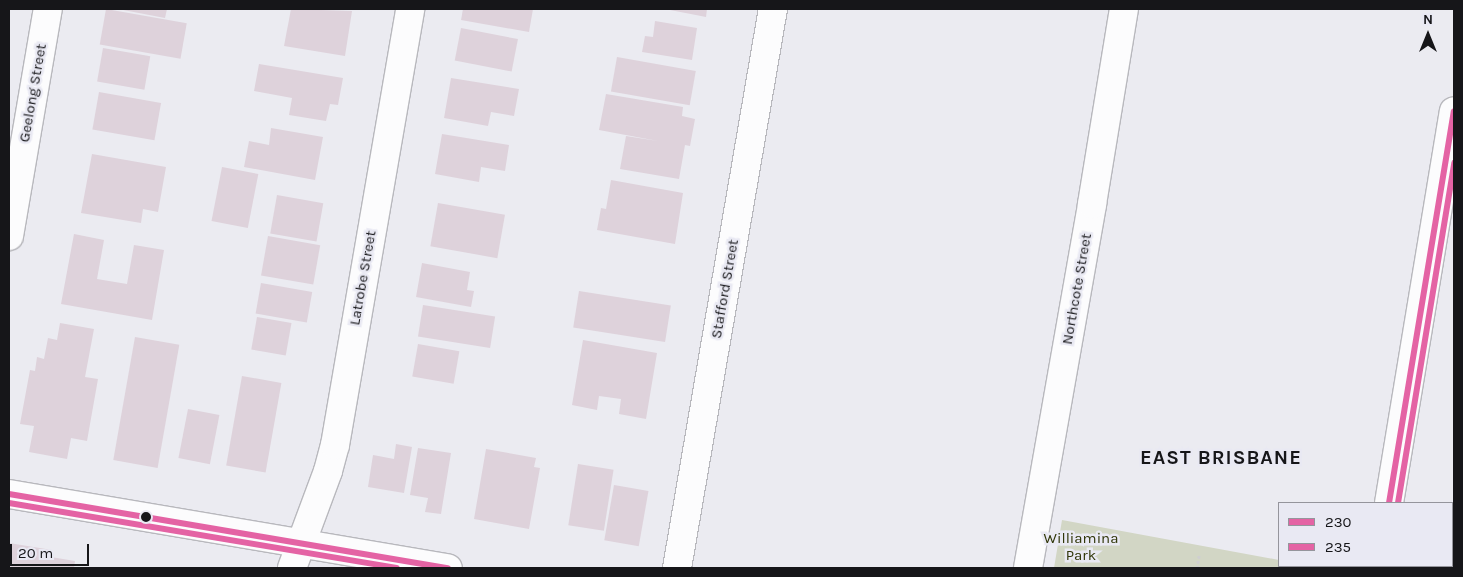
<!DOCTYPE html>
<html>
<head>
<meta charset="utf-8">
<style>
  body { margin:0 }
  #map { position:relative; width:1463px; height:577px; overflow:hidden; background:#ebebf1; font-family:Karla,sans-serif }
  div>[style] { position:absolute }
  .green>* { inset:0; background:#d2d6c5 }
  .building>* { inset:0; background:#ded2db; transform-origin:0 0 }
  .path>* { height:3px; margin-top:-1.5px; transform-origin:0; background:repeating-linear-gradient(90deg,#cfcfd0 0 2.5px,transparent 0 5px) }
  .roads { filter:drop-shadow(1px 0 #b8b8bd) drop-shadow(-1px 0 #b8b8bd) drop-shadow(0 1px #b8b8bd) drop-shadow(0 -1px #b8b8bd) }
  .minor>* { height:28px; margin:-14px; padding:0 14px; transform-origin:14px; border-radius:14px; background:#fcfcfd }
  .major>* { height:28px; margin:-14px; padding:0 14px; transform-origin:14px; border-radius:14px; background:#fcfcfd }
  .bus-1>* { height:6px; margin:-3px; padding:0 3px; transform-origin:3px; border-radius:3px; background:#e463a4 }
  .bus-2>* { height:6px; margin:-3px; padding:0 3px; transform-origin:3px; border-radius:3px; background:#e463a4 }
  .dots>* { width:14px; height:14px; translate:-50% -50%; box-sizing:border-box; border:2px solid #e9e9f3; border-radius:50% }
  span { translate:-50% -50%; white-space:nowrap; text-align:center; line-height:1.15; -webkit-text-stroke:5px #e9e9f3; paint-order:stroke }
  .street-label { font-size:15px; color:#161619 }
  .park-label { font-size:15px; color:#2f3507 }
  .district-label { font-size:20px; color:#161619; font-weight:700; letter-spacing:1px }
  .frame { position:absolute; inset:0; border:10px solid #161619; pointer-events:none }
  .legend { position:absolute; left:1278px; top:502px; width:175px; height:65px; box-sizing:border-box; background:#e9e9f3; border:1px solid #95959c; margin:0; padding:6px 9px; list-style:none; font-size:15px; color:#161619 }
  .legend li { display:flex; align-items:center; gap:10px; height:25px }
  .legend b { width:25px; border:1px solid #95959c }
  .north { position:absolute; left:1403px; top:10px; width:50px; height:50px; -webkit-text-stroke:4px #e9e9f3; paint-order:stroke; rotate:0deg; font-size:14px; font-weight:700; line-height:20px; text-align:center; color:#161619 }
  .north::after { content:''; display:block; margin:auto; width:18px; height:22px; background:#161619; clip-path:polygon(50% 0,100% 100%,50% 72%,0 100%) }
  .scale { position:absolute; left:10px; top:544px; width:79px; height:22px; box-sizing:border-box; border:2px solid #161619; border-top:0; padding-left:6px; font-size:15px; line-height:18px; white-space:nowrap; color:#161619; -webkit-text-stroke:4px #e9e9f3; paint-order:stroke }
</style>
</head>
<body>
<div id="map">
  <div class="green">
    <i style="clip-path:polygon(1062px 520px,1279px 560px,1279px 566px,1324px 568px,1054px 568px)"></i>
  </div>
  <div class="building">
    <i style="left:106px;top:9px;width:82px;height:36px;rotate:10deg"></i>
    <i style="clip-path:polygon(118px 9px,167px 9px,165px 18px)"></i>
    <i style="clip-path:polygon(291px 9px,352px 11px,345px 56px,284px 46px)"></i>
    <i style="clip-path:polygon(463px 9px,533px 9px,529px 32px,461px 20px)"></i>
    <i style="clip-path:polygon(665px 9px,707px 9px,706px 17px)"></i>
    <i style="clip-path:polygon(655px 21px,697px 28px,692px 60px,642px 52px,645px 36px,653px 37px)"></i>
    <i style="left:461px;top:28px;width:58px;height:33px;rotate:11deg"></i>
    <i style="left:103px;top:48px;width:48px;height:34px;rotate:10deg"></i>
    <i style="left:617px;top:57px;width:80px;height:35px;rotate:10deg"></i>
    <i style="clip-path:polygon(259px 64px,343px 78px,338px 105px,330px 104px,326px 121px,289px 115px,292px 98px,254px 91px)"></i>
    <i style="clip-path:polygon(451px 78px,519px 89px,514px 116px,491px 112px,488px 126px,444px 118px)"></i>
    <i style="left:99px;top:92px;width:63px;height:38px;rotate:10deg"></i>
    <i style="clip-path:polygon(606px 94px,683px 107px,682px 116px,695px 119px,690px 146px,685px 145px,679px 179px,620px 169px,626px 136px,658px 141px,599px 130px)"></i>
    <i style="clip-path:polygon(271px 128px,323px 137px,315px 180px,244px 167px,249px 141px,269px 145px)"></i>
    <i style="clip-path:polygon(442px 134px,509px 145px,505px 171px,481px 167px,479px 182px,435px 174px)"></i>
    <i style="clip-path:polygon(92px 154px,166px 167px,158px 212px,143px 209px,141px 223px,81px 213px)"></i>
    <i style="left:222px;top:167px;width:37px;height:55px;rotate:11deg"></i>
    <i style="clip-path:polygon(611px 180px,683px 193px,675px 244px,597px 230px,601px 208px,606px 209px)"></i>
    <i style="left:277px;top:195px;width:47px;height:39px;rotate:10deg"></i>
    <i style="left:438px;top:203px;width:68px;height:44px;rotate:10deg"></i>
    <i style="clip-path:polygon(74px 234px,104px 240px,97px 279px,127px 284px,134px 245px,164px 250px,152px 320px,61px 304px)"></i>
    <i style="left:268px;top:236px;width:53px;height:40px;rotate:10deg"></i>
    <i style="clip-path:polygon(422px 263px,470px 272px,467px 290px,474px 291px,471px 307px,416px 297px)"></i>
    <i style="left:261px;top:283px;width:52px;height:31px;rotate:10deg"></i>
    <i style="left:579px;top:291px;width:93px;height:37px;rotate:9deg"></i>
    <i style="left:423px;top:305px;width:73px;height:32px;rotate:9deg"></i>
    <i style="left:257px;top:317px;width:35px;height:33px;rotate:10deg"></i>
    <i style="clip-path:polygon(60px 323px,94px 329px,85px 377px,98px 379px,87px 441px,71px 438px,67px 459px,29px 452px,34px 426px,20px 424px,30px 370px,35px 371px,37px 357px,44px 359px,48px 338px,57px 340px)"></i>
    <i style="left:135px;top:337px;width:45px;height:125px;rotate:10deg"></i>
    <i style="clip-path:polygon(583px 340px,657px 353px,646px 419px,619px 414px,621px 399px,599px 396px,597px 410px,572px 405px)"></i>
    <i style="left:418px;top:344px;width:42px;height:33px;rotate:10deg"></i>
    <i style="left:242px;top:376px;width:40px;height:91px;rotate:10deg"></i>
    <i style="left:188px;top:409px;width:32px;height:50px;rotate:11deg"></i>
    <i style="clip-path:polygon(396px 444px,412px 447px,404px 493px,368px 487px,373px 455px,394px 459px)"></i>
    <i style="clip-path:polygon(418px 448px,451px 453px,441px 514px,425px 512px,428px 498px,410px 495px)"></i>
    <i style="clip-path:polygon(486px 449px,536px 458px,534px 467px,540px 468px,529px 529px,474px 519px)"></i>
    <i style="left:578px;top:464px;width:36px;height:62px;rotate:9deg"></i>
    <i style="left:614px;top:485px;width:35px;height:56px;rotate:10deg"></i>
    <i style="clip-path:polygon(9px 543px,52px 550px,51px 557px,75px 561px,74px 568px,9px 568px)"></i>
  </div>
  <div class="path">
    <i style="left:1197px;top:568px;width:13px;rotate:-81deg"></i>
  </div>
  <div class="roads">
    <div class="minor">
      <i style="left:9px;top:236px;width:230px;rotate:-80.3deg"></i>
      <i style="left:9px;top:494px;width:445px;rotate:9.6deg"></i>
      <i style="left:1389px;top:503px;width:397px;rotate:-80.6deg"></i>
      <i style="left:677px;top:568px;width:567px;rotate:-80.26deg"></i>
      <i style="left:1028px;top:568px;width:370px;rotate:-80deg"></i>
      <i style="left:1092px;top:204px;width:198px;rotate:-80.7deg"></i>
      <i style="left:1378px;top:568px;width:2px;rotate:-90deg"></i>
    </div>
    <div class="major">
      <i style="left:292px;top:568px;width:103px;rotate:-69.6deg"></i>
      <i style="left:328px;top:471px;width:27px;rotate:-75deg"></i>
      <i style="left:335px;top:445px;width:442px;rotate:-80.2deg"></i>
    </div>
  </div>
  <div class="bus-1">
    <i style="left:9px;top:494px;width:445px;rotate:9.6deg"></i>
    <i style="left:1389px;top:503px;width:397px;rotate:-80.6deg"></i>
  </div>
  <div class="bus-2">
    <i style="left:9px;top:503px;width:393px;rotate:9.5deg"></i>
    <i style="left:1398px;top:503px;width:345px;rotate:-80.6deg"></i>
  </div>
  <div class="dots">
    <i style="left:146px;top:517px;background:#161619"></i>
  </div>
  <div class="street-label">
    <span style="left:33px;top:93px;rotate:-80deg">Geelong Street</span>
    <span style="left:363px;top:278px;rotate:-80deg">Latrobe Street</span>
    <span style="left:725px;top:289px;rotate:-80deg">Stafford Street</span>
    <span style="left:1077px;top:289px;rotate:-80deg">Northcote Street</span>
  </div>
  <div class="park-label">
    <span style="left:1081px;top:547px">Williamina<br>Park</span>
  </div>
  <div class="district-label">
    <span style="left:1221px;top:457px">EAST BRISBANE</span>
  </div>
  <div class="frame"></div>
  <ul class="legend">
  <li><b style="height:6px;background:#e463a4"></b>230</li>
  <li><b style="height:6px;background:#e463a4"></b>235</li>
  </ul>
  <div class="north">N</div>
  <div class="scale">20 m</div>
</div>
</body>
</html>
